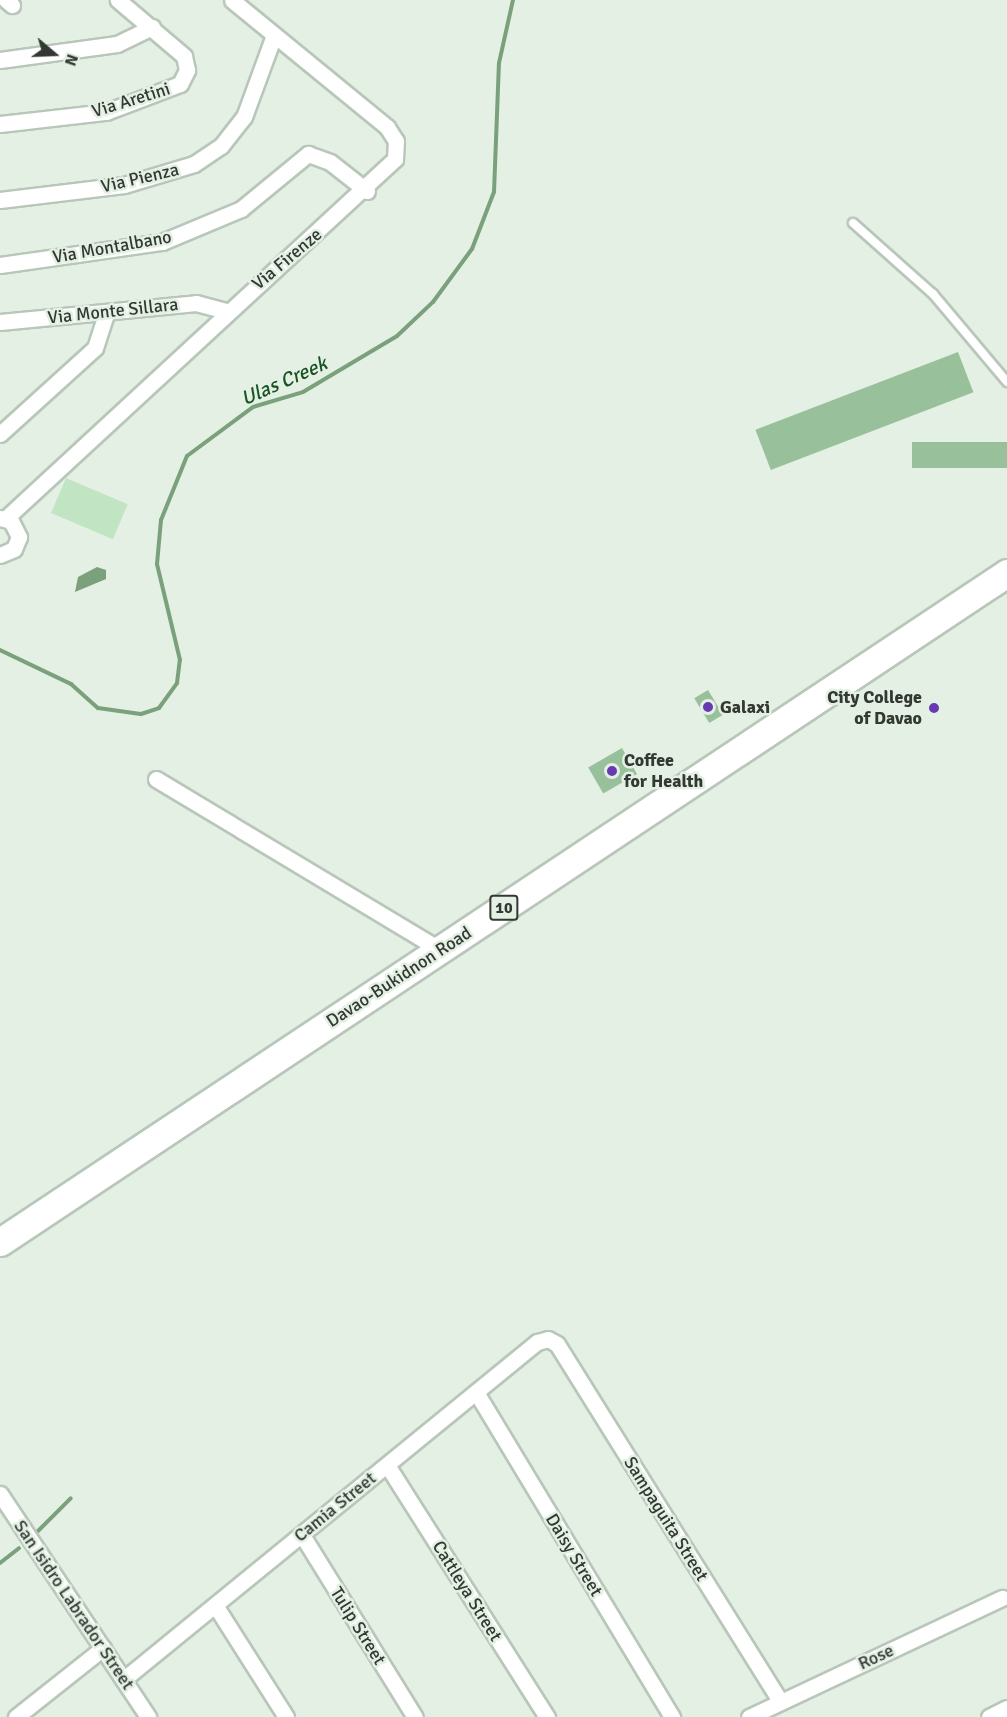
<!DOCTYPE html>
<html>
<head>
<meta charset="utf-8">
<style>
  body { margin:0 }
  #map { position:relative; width:1007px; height:1717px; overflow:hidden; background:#e3f0e3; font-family:Signika,sans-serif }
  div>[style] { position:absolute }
  .green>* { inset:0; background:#c1e4c2; transform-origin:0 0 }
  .water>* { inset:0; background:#7aa07c }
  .stream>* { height:4px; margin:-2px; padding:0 2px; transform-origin:2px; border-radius:2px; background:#7aa07c }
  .building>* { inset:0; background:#98c09b; transform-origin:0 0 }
  .roads { filter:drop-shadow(2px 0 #b9c6ba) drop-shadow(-2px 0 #b9c6ba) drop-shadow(0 2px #b9c6ba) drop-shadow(0 -2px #b9c6ba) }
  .lane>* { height:8px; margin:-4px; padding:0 4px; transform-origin:4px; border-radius:4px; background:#fff }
  .street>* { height:15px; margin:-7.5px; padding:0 7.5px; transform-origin:7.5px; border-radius:7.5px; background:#fff }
  .highway>* { height:27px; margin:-13.5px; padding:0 13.5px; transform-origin:13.5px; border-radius:13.5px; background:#fff }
  .dots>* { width:16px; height:16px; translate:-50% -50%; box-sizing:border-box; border:3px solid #e3f0e3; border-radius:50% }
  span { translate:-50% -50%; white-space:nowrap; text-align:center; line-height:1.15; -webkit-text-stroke:5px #e3f0e3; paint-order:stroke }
  .shield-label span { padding:2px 4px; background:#e3f0e3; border:2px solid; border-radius:4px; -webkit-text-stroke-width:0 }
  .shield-label { font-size:16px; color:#333833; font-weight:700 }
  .street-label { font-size:18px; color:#333833 }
  .poi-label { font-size:18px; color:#333833; font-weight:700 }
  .right { translate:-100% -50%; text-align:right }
  .left { translate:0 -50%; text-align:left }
  .water-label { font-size:20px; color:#195323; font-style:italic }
  .north { position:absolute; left:24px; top:24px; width:60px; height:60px; -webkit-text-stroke:4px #e3f0e3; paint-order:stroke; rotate:109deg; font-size:16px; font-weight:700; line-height:24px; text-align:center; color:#333833 }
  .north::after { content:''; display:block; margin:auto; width:21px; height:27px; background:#333833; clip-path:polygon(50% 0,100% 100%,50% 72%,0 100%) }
</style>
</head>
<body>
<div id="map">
  <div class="green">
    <i style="left:66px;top:478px;width:67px;height:38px;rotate:23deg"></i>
  </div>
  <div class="water">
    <i style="clip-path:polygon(97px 567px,106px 570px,106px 579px,75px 592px,78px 577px)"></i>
  </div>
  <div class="stream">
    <i style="left:0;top:650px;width:79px;rotate:25.6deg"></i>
    <i style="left:71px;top:684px;width:36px;rotate:42deg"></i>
    <i style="left:98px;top:708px;width:43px;rotate:7.9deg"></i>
    <i style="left:141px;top:714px;width:19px;rotate:-18deg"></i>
    <i style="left:159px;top:708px;width:31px;rotate:-54deg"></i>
    <i style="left:177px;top:683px;width:23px;rotate:-83deg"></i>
    <i style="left:180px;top:660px;width:99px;rotate:-103.5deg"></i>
    <i style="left:157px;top:564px;width:44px;rotate:-84.8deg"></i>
    <i style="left:161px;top:520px;width:69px;rotate:-67.9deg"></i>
    <i style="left:187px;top:456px;width:82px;rotate:-36.6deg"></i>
    <i style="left:253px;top:407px;width:52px;rotate:-16.7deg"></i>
    <i style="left:303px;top:392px;width:109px;rotate:-30.8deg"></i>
    <i style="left:397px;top:336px;width:50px;rotate:-43.4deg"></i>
    <i style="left:433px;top:302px;width:66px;rotate:-53.7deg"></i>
    <i style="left:472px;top:249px;width:61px;rotate:-68.9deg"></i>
    <i style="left:494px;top:192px;width:129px;rotate:-87.8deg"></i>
    <i style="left:499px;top:63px;width:65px;rotate:-77.5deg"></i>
    <i style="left:36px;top:1533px;width:49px;rotate:-45deg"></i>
    <i style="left:0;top:1563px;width:24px;rotate:-38deg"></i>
  </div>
  <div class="building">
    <i style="left:958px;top:352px;width:43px;height:217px;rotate:69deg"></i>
    <i style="left:1007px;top:442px;width:26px;height:95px;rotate:90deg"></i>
    <i style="left:708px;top:690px;width:29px;height:16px;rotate:59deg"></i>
    <i style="left:622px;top:748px;width:30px;height:39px;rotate:60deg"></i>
  </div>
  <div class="roads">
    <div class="lane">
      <i style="left:853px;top:223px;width:107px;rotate:41.6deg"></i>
      <i style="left:933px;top:294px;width:115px;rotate:49.9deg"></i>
    </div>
    <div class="street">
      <i style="left:6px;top:0;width:8px;rotate:40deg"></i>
      <i style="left:0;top:60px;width:118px;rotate:-7.8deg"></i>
      <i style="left:117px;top:44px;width:39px;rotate:-26deg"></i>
      <i style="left:0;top:124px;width:107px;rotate:-6.5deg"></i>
      <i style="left:106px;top:112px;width:79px;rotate:-20.7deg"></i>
      <i style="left:180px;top:84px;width:16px;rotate:-63deg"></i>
      <i style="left:187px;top:70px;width:14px;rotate:-102deg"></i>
      <i style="left:184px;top:56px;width:87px;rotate:-139.7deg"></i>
      <i style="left:0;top:200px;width:125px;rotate:-6.9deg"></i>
      <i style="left:124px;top:185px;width:73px;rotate:-16.7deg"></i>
      <i style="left:194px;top:164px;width:32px;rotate:-34deg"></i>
      <i style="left:221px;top:146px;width:37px;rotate:-52deg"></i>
      <i style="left:244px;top:117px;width:87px;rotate:-69.9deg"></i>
      <i style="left:0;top:265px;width:164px;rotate:-8.1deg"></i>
      <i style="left:162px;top:242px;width:86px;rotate:-22.7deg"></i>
      <i style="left:241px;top:209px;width:87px;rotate:-39.4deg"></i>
      <i style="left:308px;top:154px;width:23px;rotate:20deg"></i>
      <i style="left:330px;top:162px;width:47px;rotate:38.1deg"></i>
      <i style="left:0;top:322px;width:197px;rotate:-5.5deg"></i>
      <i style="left:196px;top:303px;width:30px;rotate:15deg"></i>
      <i style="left:0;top:434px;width:128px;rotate:-42.2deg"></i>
      <i style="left:95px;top:348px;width:36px;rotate:-72deg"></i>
      <i style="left:0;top:518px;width:11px;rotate:15deg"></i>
      <i style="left:11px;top:521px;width:18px;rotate:63deg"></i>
      <i style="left:19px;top:537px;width:13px;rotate:113deg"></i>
      <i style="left:14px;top:549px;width:15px;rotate:157deg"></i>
      <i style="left:5px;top:519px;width:531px;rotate:-42.71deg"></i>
      <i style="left:395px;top:159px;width:18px;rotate:-87deg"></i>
      <i style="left:396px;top:141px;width:17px;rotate:-123deg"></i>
      <i style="left:387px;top:127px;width:200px;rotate:-140.7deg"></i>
      <i style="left:156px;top:779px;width:332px;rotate:31deg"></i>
      <i style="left:476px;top:1392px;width:380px;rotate:58.9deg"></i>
      <i style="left:387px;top:1465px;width:299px;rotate:57.6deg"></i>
      <i style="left:0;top:1494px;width:268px;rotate:56.4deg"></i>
      <i style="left:302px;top:1535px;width:214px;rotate:58.2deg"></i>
      <i style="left:215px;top:1605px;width:133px;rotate:57.6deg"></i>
      <i style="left:124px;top:1679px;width:533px;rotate:-39.21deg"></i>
      <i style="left:537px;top:1342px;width:11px;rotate:-15deg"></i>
      <i style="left:548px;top:1339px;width:10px;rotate:29deg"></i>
      <i style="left:557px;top:1344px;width:422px;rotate:58deg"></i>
      <i style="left:16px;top:1717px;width:111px;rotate:-38.4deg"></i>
      <i style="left:749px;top:1717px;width:280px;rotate:-25.2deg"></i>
      <i style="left:989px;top:1717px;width:20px;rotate:-27deg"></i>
    </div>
    <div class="highway">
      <i style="left:0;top:1242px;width:1209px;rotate:-33.6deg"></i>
    </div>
  </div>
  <div class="dots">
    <i style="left:708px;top:707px;background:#683ab2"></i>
    <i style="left:934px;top:708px;background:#683ab2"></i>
    <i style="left:612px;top:771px;background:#683ab2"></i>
  </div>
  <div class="shield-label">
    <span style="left:504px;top:908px">10</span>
  </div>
  <div class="street-label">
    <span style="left:131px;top:100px;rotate:-17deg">Via Aretini</span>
    <span style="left:140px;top:178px;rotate:-13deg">Via Pienza</span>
    <span style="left:112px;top:247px;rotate:-10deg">Via Montalbano</span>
    <span style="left:287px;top:259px;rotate:-40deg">Via Firenze</span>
    <span style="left:113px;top:311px;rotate:-6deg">Via Monte Sillara</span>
    <span style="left:399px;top:977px;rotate:-33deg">Davao-Bukidnon Road</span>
    <span style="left:335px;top:1507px;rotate:-39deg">Camia Street</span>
    <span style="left:666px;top:1519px;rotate:58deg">Sampaguita Street</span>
    <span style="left:574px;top:1555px;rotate:59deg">Daisy Street</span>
    <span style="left:467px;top:1591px;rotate:58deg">Cattleya Street</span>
    <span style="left:74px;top:1605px;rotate:56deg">San Isidro Labrador Street</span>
    <span style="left:358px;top:1626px;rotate:58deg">Tulip Street</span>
    <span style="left:876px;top:1657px;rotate:-25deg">Rose</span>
  </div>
  <div class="poi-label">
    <span class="right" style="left:922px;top:708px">City College<br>of Davao</span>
    <span class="left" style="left:720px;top:707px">Galaxi</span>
    <span class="left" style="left:624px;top:771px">Coffee<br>for Health</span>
  </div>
  <div class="water-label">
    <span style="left:284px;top:381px;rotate:-24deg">Ulas Creek</span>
  </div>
  <div class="north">N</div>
</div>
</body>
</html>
